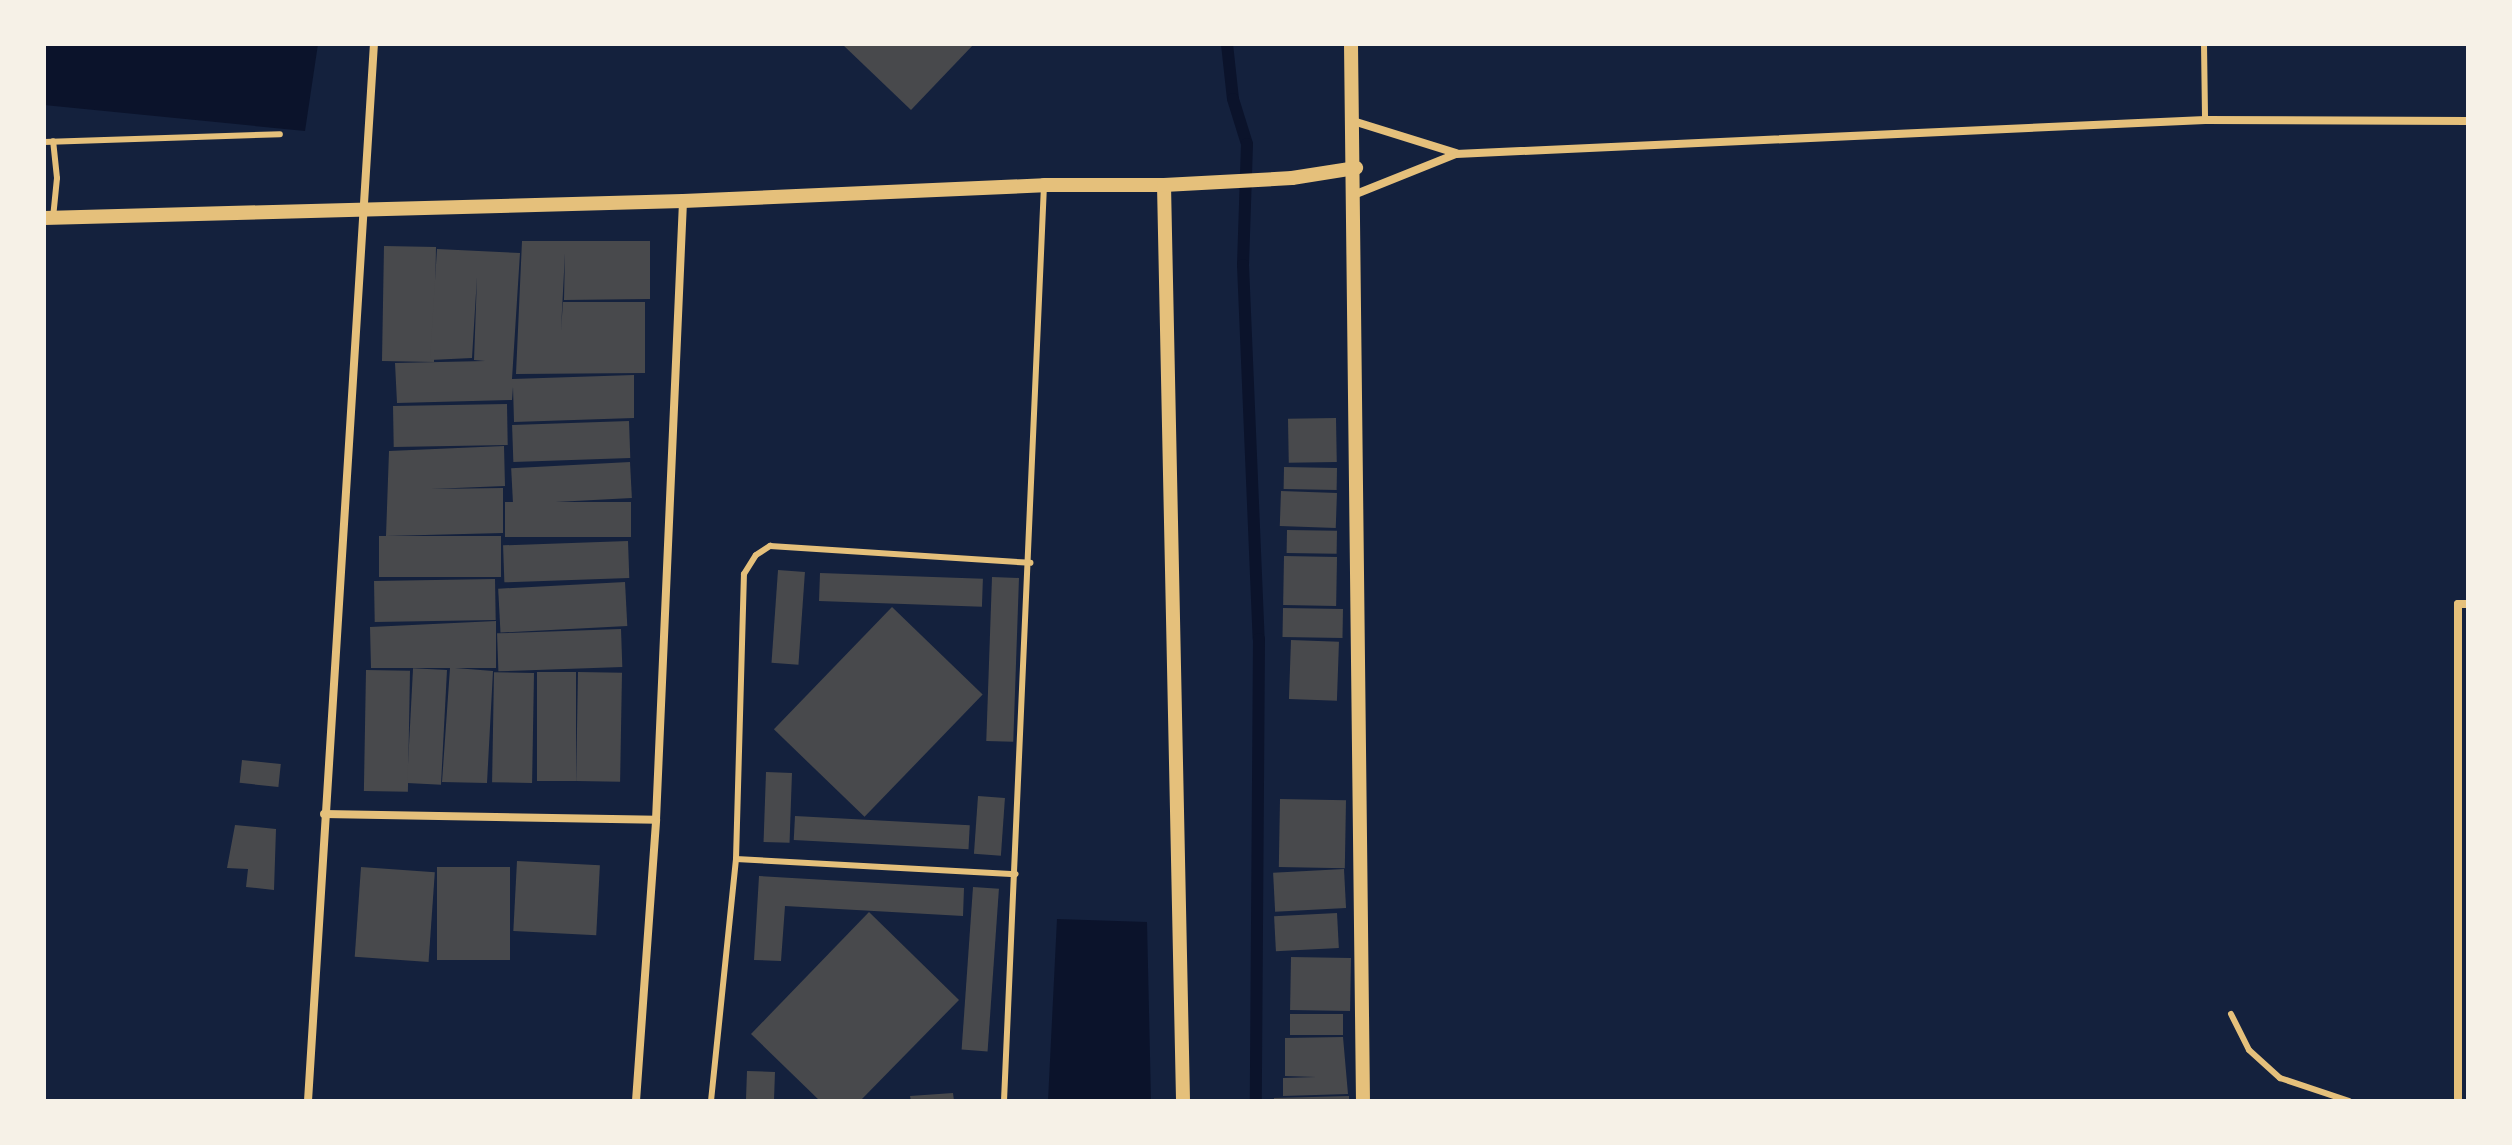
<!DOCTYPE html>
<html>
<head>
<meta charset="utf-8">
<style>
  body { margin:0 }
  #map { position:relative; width:2512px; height:1145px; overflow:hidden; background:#14213d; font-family:Bitter,serif }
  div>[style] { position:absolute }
  .water>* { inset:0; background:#0b132b }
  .stream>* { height:12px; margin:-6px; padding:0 6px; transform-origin:6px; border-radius:6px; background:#0b132b }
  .building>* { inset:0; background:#48494c; transform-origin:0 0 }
  .service>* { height:6px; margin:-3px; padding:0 3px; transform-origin:3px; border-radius:3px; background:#e5c07b }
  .minor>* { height:8px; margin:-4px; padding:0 4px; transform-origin:4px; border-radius:4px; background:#e5c07b }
  .tertiary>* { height:14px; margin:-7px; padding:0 7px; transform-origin:7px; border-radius:7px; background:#e5c07b }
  span { translate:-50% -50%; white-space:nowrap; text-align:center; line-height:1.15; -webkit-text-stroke:8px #f6f1e7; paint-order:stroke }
  .frame { position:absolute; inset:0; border:46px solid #f6f1e7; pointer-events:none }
</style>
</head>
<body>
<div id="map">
  <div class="water">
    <i style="clip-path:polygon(44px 44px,318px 44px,305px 131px,44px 105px)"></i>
    <i style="clip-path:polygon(1057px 919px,1147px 922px,1151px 1101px,1048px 1101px)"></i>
  </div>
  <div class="stream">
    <i style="left:1227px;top:44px;width:55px;rotate:83.8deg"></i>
    <i style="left:1233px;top:99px;width:47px;rotate:72.7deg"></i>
    <i style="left:1247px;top:144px;width:121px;rotate:91.9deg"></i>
    <i style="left:1243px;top:265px;width:374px;rotate:87.6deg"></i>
    <i style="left:1259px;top:639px;width:462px;rotate:90.4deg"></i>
  </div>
  <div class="building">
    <i style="clip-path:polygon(842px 44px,974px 44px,911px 110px)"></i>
    <i style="clip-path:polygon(522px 241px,650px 241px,650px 299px,564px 300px,565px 253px,561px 330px,563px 302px,645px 302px,645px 373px,516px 374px)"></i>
    <i style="left:384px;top:246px;width:52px;height:115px;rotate:1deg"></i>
    <i style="clip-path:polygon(437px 249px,520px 253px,512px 379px,634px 375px,634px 418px,514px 422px,513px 387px,512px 400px,397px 403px,395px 363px,485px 361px,474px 360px,477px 277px,472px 358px,430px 360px)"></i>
    <i style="left:507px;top:404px;width:41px;height:114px;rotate:89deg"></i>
    <i style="left:1336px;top:418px;width:44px;height:48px;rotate:89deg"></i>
    <i style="left:629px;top:421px;width:37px;height:117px;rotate:88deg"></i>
    <i style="clip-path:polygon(504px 446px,505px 486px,431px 489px,503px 488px,503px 533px,386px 536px,389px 451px)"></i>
    <i style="left:630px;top:462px;width:36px;height:119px;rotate:87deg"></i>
    <i style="left:1284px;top:467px;width:53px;height:22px;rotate:1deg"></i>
    <i style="left:1281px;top:491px;width:56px;height:35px;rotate:2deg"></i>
    <i style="left:631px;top:502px;width:35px;height:126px;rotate:90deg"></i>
    <i style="left:1287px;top:530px;width:50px;height:23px;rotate:1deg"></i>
    <i style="left:501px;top:536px;width:41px;height:122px;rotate:90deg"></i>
    <i style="left:628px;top:541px;width:37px;height:125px;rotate:88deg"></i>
    <i style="left:1284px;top:556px;width:53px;height:49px;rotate:1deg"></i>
    <i style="left:778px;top:570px;width:27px;height:93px;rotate:4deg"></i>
    <i style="left:820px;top:573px;width:163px;height:28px;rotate:2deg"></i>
    <i style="left:992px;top:577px;width:27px;height:164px;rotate:2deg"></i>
    <i style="left:495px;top:579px;width:41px;height:121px;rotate:89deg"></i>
    <i style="left:625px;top:582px;width:44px;height:127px;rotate:87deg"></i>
    <i style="left:892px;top:607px;width:126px;height:170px;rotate:44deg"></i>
    <i style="left:1283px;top:608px;width:60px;height:29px;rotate:1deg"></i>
    <i style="clip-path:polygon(496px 621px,496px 668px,455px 668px,493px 671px,487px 783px,442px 782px,450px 668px,371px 668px,370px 627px)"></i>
    <i style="left:621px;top:629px;width:38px;height:124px;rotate:88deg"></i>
    <i style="left:1291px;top:640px;width:48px;height:59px;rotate:2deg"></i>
    <i style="left:366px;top:670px;width:44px;height:121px;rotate:1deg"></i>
    <i style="left:447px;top:670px;width:115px;height:34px;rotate:93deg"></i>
    <i style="left:537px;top:672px;width:39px;height:109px"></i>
    <i style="left:578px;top:672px;width:44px;height:109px;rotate:1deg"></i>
    <i style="left:534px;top:673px;width:110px;height:40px;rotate:91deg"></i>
    <i style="left:242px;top:760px;width:39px;height:23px;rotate:6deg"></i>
    <i style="left:766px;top:772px;width:26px;height:70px;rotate:2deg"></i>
    <i style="left:978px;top:796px;width:27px;height:58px;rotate:4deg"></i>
    <i style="left:1280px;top:799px;width:66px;height:68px;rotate:1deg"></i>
    <i style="left:795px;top:816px;width:175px;height:24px;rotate:3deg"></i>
    <i style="clip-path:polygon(235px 825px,276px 829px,274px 890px,246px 887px,248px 869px,227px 868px)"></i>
    <i style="left:517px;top:861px;width:83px;height:70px;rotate:3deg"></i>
    <i style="left:361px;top:867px;width:74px;height:90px;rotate:4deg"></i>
    <i style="left:437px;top:867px;width:73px;height:93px"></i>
    <i style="left:1344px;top:869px;width:39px;height:71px;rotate:87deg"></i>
    <i style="clip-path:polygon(759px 876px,964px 888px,963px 916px,785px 906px,781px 961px,754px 960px)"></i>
    <i style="left:973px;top:887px;width:26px;height:163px;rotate:4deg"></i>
    <i style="clip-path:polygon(869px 912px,959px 1000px,860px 1101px,820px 1101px,751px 1034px)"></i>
    <i style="left:1337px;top:913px;width:35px;height:63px;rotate:87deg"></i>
    <i style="left:1291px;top:957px;width:60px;height:53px;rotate:1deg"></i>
    <i style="left:1290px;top:1014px;width:53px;height:21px"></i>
    <i style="clip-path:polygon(1343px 1037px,1348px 1094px,1283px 1096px,1283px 1078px,1316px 1077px,1285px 1076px,1285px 1038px)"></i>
    <i style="left:747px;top:1071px;width:28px;height:30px;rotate:2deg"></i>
    <i style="clip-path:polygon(953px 1093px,954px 1101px,911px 1101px,910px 1096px)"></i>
    <i style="clip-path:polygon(1349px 1096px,1349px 1101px,1274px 1101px,1274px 1098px)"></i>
  </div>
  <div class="service">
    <i style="left:2204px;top:44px;width:76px;rotate:89.2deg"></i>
    <i style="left:44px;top:142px;width:236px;rotate:-1.9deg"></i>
    <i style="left:53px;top:218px;width:40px;rotate:-84.3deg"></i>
    <i style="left:57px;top:178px;width:37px;rotate:-96deg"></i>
    <i style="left:736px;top:859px;width:280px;rotate:3.1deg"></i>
    <i style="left:2231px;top:1014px;width:40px;rotate:63.4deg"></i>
    <i style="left:2249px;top:1050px;width:42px;rotate:42.1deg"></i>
    <i style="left:2280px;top:1078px;width:73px;rotate:18.4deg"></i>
    <i style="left:711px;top:1101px;width:243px;rotate:-84.1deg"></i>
    <i style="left:736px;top:859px;width:285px;rotate:-88.4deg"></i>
    <i style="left:744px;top:574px;width:22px;rotate:-58deg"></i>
    <i style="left:756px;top:555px;width:17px;rotate:-33deg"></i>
    <i style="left:770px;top:546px;width:261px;rotate:3.7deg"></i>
    <i style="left:1004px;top:1101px;width:917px;rotate:-87.5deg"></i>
  </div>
  <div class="minor">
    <i style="left:1353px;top:121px;width:108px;rotate:17.3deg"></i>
    <i style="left:1356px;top:194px;width:108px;rotate:-21.8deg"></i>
    <i style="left:1456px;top:154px;width:750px;rotate:-2.6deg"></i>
    <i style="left:2205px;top:120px;width:263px;rotate:0.2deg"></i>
    <i style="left:324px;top:814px;width:332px;rotate:1deg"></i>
    <i style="left:308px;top:1101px;width:1059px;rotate:-86.43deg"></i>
    <i style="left:636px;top:1101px;width:282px;rotate:-85.9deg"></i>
    <i style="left:656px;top:820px;width:620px;rotate:-87.5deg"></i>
    <i style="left:2458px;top:1101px;width:497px;rotate:-90deg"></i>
    <i style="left:2458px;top:604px;width:10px"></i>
  </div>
  <div class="tertiary">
    <i style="left:1351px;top:44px;width:1057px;rotate:89.35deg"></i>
    <i style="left:1164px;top:185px;width:916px;rotate:88.81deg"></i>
    <i style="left:44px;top:218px;width:639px;rotate:-1.52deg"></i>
    <i style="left:683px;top:201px;width:361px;rotate:-2.5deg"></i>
    <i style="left:1044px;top:185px;width:120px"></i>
    <i style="left:1164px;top:185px;width:128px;rotate:-3.1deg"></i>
    <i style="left:1292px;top:178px;width:65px;rotate:-8.9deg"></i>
  </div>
  <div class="frame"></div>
</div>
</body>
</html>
